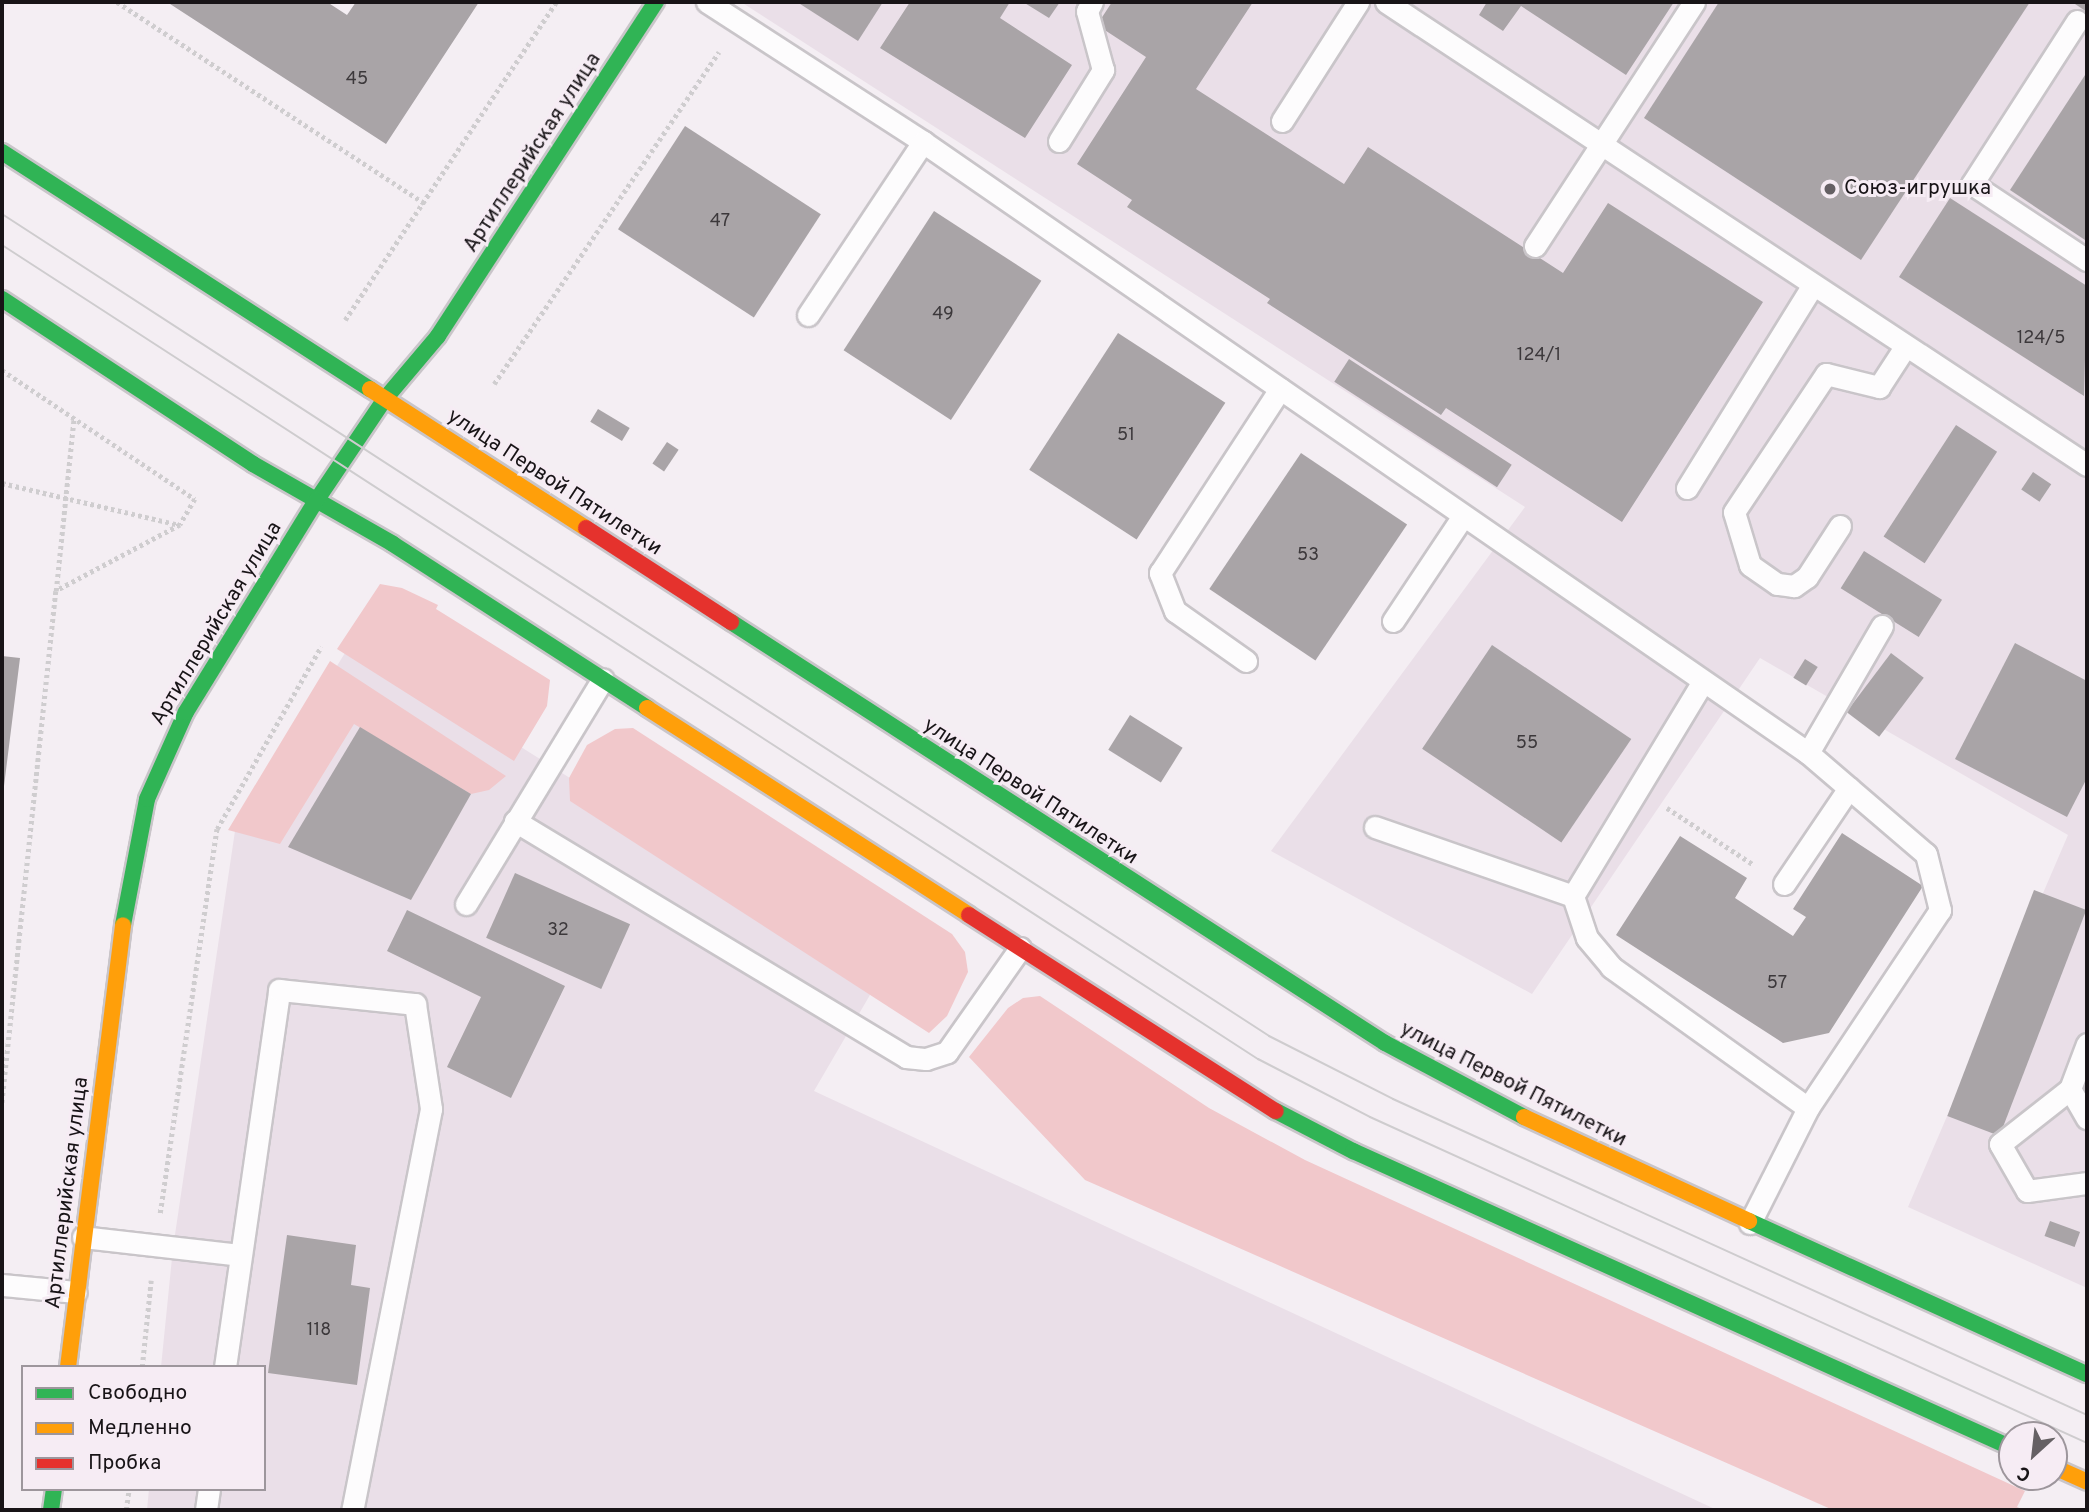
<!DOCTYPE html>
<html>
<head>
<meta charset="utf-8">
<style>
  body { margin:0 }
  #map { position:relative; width:2089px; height:1512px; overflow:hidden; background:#f4eef3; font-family:Overpass,sans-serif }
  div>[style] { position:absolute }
  .built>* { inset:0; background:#eadfe8 }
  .green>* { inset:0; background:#f1c8cb }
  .building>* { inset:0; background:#a9a4a7; transform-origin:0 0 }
  .path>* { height:4.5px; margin-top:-2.25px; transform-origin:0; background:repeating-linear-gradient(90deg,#cfcdcf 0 3.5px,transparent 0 7px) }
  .roads { filter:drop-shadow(2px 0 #c9c5c9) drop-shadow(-2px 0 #c9c5c9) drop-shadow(0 2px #c9c5c9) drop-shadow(0 -2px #c9c5c9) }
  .lane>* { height:21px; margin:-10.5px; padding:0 10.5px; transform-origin:10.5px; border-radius:10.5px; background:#fdfcfd }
  .fast>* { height:16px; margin:-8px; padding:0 8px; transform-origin:8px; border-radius:8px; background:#30b455 }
  .slow>* { height:16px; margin:-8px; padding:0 8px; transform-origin:8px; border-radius:8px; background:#ff9f0a }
  .jam>* { height:16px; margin:-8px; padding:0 8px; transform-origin:8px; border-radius:8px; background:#e5322d }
  .tram>* { height:2px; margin:-1px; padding:0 1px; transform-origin:1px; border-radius:1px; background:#ceccce }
  .dots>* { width:19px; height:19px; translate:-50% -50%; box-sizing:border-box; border:4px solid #f6ecf4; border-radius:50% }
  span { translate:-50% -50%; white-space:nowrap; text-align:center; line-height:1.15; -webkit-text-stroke:6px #f6ecf4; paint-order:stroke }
  .number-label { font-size:18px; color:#3c383b }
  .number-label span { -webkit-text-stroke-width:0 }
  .street-label { font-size:21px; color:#181417 }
  .poi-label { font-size:21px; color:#181417 }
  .left { translate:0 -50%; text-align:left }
  .frame { position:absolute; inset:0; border:4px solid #181417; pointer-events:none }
  .legend { position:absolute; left:21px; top:1365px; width:245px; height:126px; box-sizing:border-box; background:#f6ecf4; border:2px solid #9d969c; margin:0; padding:9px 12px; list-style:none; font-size:21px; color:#181417 }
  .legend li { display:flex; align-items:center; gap:14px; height:35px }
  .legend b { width:35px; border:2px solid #9d969c }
  .north { position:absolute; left:1998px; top:1421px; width:70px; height:70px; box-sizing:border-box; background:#f6ecf4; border:2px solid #9d969c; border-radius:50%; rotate:207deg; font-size:19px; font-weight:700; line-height:28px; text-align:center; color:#181417 }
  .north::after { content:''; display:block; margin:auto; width:24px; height:32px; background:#656064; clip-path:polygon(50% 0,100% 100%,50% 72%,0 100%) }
</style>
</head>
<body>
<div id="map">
  <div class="built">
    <i style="clip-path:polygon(741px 2px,2087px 2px,2087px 1288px,1908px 1207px,2068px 835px,1760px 658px,1532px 994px,1271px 851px,1525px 507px)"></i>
    <i style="clip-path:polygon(353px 640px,881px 976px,814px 1091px,1717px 1510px,147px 1510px,149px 1489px,264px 1489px,264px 1367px,161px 1367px,173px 1248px,235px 831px)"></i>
  </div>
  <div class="green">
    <i style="clip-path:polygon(380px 584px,402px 588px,438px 605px,436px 609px,550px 680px,547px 706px,514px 761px,337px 649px)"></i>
    <i style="clip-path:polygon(330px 661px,506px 776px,489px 790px,471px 794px,354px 724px,280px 844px,228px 830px)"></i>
    <i style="clip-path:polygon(633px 728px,952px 934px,965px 952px,968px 972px,947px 1016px,929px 1033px,570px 801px,569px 778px,587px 745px,615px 729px)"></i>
    <i style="clip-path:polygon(1040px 996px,1209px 1108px,1305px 1160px,2025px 1491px,2017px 1507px,2024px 1510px,1833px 1510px,1085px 1180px,969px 1057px,1008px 1008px,1023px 998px)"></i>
  </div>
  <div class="building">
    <i style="clip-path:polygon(167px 2px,327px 2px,347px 15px,356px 2px,479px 2px,386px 144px)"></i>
    <i style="clip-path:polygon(797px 2px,883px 2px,858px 41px)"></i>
    <i style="clip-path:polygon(910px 2px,1010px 2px,1000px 18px,1072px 65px,1025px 138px,880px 48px)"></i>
    <i style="clip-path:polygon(1023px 2px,1060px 2px,1049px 18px)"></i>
    <i style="clip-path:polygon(1112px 2px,1253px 2px,1196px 89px,1344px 184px,1368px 147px,1563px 273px,1608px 203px,1763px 302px,1622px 522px,1446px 408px,1441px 415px,1267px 303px,1270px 299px,1127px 207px,1132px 200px,1077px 164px,1146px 57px,1097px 25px)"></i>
    <i style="clip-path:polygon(1487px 2px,1674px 2px,1626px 75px,1521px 6px,1503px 31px,1479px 15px)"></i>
    <i style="clip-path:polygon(1719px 2px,2030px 2px,1861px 260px,1644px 118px)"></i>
    <i style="clip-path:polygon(2072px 2px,2087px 2px,2087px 12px)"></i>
    <i style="clip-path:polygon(2087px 72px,2087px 237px,2085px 240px,2010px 190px)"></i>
    <i style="left:685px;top:126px;width:162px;height:123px;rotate:33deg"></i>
    <i style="clip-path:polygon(1950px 198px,2087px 286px,2084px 396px,1899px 277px)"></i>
    <i style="left:934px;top:211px;width:128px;height:166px;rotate:33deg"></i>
    <i style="left:1118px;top:333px;width:128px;height:163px;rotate:33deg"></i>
    <i style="left:1349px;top:359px;width:194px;height:27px;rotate:33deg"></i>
    <i style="left:598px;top:409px;width:37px;height:15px;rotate:31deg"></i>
    <i style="left:1956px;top:425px;width:49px;height:133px;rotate:33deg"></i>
    <i style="left:667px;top:442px;width:14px;height:26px;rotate:34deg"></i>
    <i style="left:1301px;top:453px;width:128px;height:164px;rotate:34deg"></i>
    <i style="left:2033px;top:472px;width:22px;height:21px;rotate:34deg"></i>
    <i style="left:1864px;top:551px;width:92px;height:44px;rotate:32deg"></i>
    <i style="clip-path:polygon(2015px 643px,2087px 681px,2087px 778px,2067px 817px,1955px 759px)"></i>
    <i style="left:1492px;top:645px;width:168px;height:125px;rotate:34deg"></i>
    <i style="left:1891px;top:653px;width:41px;height:74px;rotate:37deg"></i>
    <i style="clip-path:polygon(2px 656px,20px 658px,3px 794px,2px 794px)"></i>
    <i style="left:1805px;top:659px;width:15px;height:22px;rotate:32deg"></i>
    <i style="left:1130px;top:715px;width:62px;height:41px;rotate:32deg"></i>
    <i style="clip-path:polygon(360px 727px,471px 794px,411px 900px,288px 847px)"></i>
    <i style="clip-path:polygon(1842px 833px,1923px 886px,1829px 1033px,1783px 1043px,1616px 935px,1680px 836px,1747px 878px,1735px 898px,1793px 936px,1806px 917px,1793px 909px)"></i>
    <i style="left:515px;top:873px;width:126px;height:71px;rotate:24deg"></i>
    <i style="left:2034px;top:890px;width:56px;height:242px;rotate:21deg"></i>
    <i style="clip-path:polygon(407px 910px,565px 986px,511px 1098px,447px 1067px,481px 997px,387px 951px)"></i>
    <i style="left:2050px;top:1221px;width:32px;height:16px;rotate:20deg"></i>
    <i style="clip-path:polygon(287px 1235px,356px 1245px,351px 1285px,370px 1288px,357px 1385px,268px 1373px)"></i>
  </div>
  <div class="path">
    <i style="left:117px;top:2px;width:369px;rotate:33.2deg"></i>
    <i style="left:345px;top:320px;width:382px;rotate:-56.4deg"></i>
    <i style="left:2px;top:370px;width:232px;rotate:33.8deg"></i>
    <i style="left:195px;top:499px;width:30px;rotate:120deg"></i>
    <i style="left:180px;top:525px;width:140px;rotate:152deg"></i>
    <i style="left:56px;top:591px;width:516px;rotate:96.01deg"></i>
    <i style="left:494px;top:384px;width:401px;rotate:-55.9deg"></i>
    <i style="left:2px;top:483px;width:182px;rotate:13.3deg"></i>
    <i style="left:56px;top:591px;width:175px;rotate:-84.1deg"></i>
    <i style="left:1667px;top:808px;width:104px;rotate:33.2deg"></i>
    <i style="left:160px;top:1213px;width:388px;rotate:-81.6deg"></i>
    <i style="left:217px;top:829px;width:210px;rotate:-60.3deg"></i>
    <i style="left:142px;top:1367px;width:87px;rotate:-84.1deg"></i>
    <i style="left:126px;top:1510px;width:21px;rotate:-82deg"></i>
  </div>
  <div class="roads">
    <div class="lane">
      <i style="left:707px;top:2px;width:257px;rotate:32.9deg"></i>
      <i style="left:923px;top:142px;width:1075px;rotate:34.62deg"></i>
      <i style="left:1808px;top:753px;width:155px;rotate:40.6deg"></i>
      <i style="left:1926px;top:854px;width:58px;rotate:76deg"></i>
      <i style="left:1940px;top:910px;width:238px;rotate:123.7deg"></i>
      <i style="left:1808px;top:1108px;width:129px;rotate:116.8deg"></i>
      <i style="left:1386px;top:2px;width:840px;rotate:33.44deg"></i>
      <i style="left:2077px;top:21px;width:194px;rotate:122.8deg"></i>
      <i style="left:1972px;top:184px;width:138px;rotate:33.5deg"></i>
      <i style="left:1282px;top:121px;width:141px;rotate:-57.4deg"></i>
      <i style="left:1059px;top:141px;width:84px;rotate:-58.2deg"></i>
      <i style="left:1103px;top:70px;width:61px;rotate:-105.2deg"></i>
      <i style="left:1087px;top:11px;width:10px;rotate:-61deg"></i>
      <i style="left:1535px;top:246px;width:291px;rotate:-56.9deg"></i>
      <i style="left:808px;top:315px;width:208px;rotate:-56.4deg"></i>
      <i style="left:1687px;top:488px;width:239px;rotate:-58.2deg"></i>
      <i style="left:1840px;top:526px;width:61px;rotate:122.9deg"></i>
      <i style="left:1807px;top:577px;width:16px;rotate:145deg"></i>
      <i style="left:1794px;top:586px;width:17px;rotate:-173deg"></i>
      <i style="left:1777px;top:584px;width:33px;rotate:-145deg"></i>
      <i style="left:1750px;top:565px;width:55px;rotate:-106.8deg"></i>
      <i style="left:1734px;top:512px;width:166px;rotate:-56.3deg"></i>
      <i style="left:1826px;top:374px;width:55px;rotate:13.8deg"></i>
      <i style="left:1879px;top:387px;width:48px;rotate:-57deg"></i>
      <i style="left:1393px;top:621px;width:126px;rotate:-56.3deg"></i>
      <i style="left:1246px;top:661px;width:87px;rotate:-144.8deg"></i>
      <i style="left:1175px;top:611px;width:41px;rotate:-111.5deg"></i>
      <i style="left:1160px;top:573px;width:220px;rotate:-56.9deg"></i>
      <i style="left:1808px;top:753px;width:147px;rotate:-59.8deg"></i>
      <i style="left:515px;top:821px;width:457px;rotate:31.1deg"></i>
      <i style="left:906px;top:1057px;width:20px;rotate:6deg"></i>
      <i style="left:926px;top:1059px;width:22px;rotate:-18deg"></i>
      <i style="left:947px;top:1052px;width:127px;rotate:-54.9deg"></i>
      <i style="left:1375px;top:827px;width:210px;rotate:19.2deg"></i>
      <i style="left:1573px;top:896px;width:249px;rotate:-58.8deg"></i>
      <i style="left:1784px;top:884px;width:116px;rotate:-55.9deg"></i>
      <i style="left:1573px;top:896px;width:44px;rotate:71.6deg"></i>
      <i style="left:1587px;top:938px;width:38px;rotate:50deg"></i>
      <i style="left:1611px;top:967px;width:242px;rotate:35.6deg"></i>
      <i style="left:466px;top:904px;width:263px;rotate:-58.7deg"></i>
      <i style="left:2087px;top:1044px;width:48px;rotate:110.7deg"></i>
      <i style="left:2070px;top:1089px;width:34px;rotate:60deg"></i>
      <i style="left:2070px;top:1089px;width:89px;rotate:141.8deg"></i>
      <i style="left:2000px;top:1144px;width:54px;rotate:60.1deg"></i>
      <i style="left:2027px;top:1191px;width:61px;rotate:-7.6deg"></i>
      <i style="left:83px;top:1237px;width:158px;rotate:6.5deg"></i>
      <i style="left:2px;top:1285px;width:74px;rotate:5.4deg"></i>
      <i style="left:225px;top:1367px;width:381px;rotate:-81.8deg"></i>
      <i style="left:279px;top:990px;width:137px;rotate:5.9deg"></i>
      <i style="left:415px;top:1004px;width:106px;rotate:81.3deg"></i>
      <i style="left:431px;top:1109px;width:409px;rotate:101.1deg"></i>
      <i style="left:206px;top:1510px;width:21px;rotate:-82deg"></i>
    </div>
    <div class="fast">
      <i style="left:2px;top:152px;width:438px;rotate:32.8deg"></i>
      <i style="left:2px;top:299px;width:300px;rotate:33.3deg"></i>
      <i style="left:253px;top:464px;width:161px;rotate:29.7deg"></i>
      <i style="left:393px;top:544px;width:302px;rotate:32.8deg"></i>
      <i style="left:316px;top:501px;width:122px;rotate:-56deg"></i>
      <i style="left:384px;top:400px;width:84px;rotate:-49.8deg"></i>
      <i style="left:438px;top:336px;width:399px;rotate:-56.9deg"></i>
      <i style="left:731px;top:622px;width:778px;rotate:32.77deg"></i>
      <i style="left:1385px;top:1043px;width:157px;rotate:28deg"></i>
      <i style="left:123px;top:925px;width:128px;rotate:-79.2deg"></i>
      <i style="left:147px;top:799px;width:95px;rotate:-65.9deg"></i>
      <i style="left:186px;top:712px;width:248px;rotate:-58.4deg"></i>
      <i style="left:1276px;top:1111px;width:87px;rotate:27.5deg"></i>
      <i style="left:1353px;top:1151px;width:723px;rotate:24.26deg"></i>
      <i style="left:1749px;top:1221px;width:371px;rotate:24.4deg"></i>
      <i style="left:51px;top:1510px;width:21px;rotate:-82deg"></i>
    </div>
    <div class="slow">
      <i style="left:370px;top:389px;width:257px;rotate:32.8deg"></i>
      <i style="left:647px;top:708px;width:383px;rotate:32.7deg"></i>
      <i style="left:1524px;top:1117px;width:248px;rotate:24.8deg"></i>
      <i style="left:68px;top:1367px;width:445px;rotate:-82.9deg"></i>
      <i style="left:2054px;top:1467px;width:36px;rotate:24deg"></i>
    </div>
    <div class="jam">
      <i style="left:586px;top:528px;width:173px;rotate:33deg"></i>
      <i style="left:969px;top:915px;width:364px;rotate:32.6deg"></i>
    </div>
  </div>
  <div class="tram">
    <i style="left:2px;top:214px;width:1510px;rotate:32.97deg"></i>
    <i style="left:1269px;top:1036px;width:139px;rotate:26.9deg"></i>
    <i style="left:1393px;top:1099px;width:763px;rotate:24.48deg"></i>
    <i style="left:2px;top:245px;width:1497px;rotate:32.95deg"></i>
    <i style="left:1258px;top:1059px;width:126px;rotate:27.4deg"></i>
    <i style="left:1370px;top:1117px;width:788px;rotate:24.45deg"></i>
  </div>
  <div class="dots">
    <i style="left:1830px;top:189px;background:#656064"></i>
  </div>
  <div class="number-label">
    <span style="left:357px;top:80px">45</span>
    <span style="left:720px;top:222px">47</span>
    <span style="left:943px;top:315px">49</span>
    <span style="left:2041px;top:339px">124/5</span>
    <span style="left:1539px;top:356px">124/1</span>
    <span style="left:1126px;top:436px">51</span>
    <span style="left:1308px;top:556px">53</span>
    <span style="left:1527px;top:744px">55</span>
    <span style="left:558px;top:931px">32</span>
    <span style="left:1777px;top:984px">57</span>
    <span style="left:319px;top:1331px">118</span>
  </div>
  <div class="street-label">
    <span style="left:533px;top:153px;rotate:-57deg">Артиллерийская улица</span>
    <span style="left:554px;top:483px;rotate:33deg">улица Первой Пятилетки</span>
    <span style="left:217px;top:624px;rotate:-59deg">Артиллерийская улица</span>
    <span style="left:1030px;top:792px;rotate:33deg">улица Первой Пятилетки</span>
    <span style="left:1513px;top:1085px;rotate:27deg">улица Первой Пятилетки</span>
    <span style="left:68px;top:1193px;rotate:-83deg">Артиллерийская улица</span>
  </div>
  <div class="poi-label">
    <span class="left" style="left:1844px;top:189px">Союз-игрушка</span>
  </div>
  <div class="frame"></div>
  <ul class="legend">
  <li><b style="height:9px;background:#30b455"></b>Свободно</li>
  <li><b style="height:9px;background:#ff9f0a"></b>Медленно</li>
  <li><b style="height:9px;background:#e5322d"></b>Пробка</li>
  </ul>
  <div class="north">С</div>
</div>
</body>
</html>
